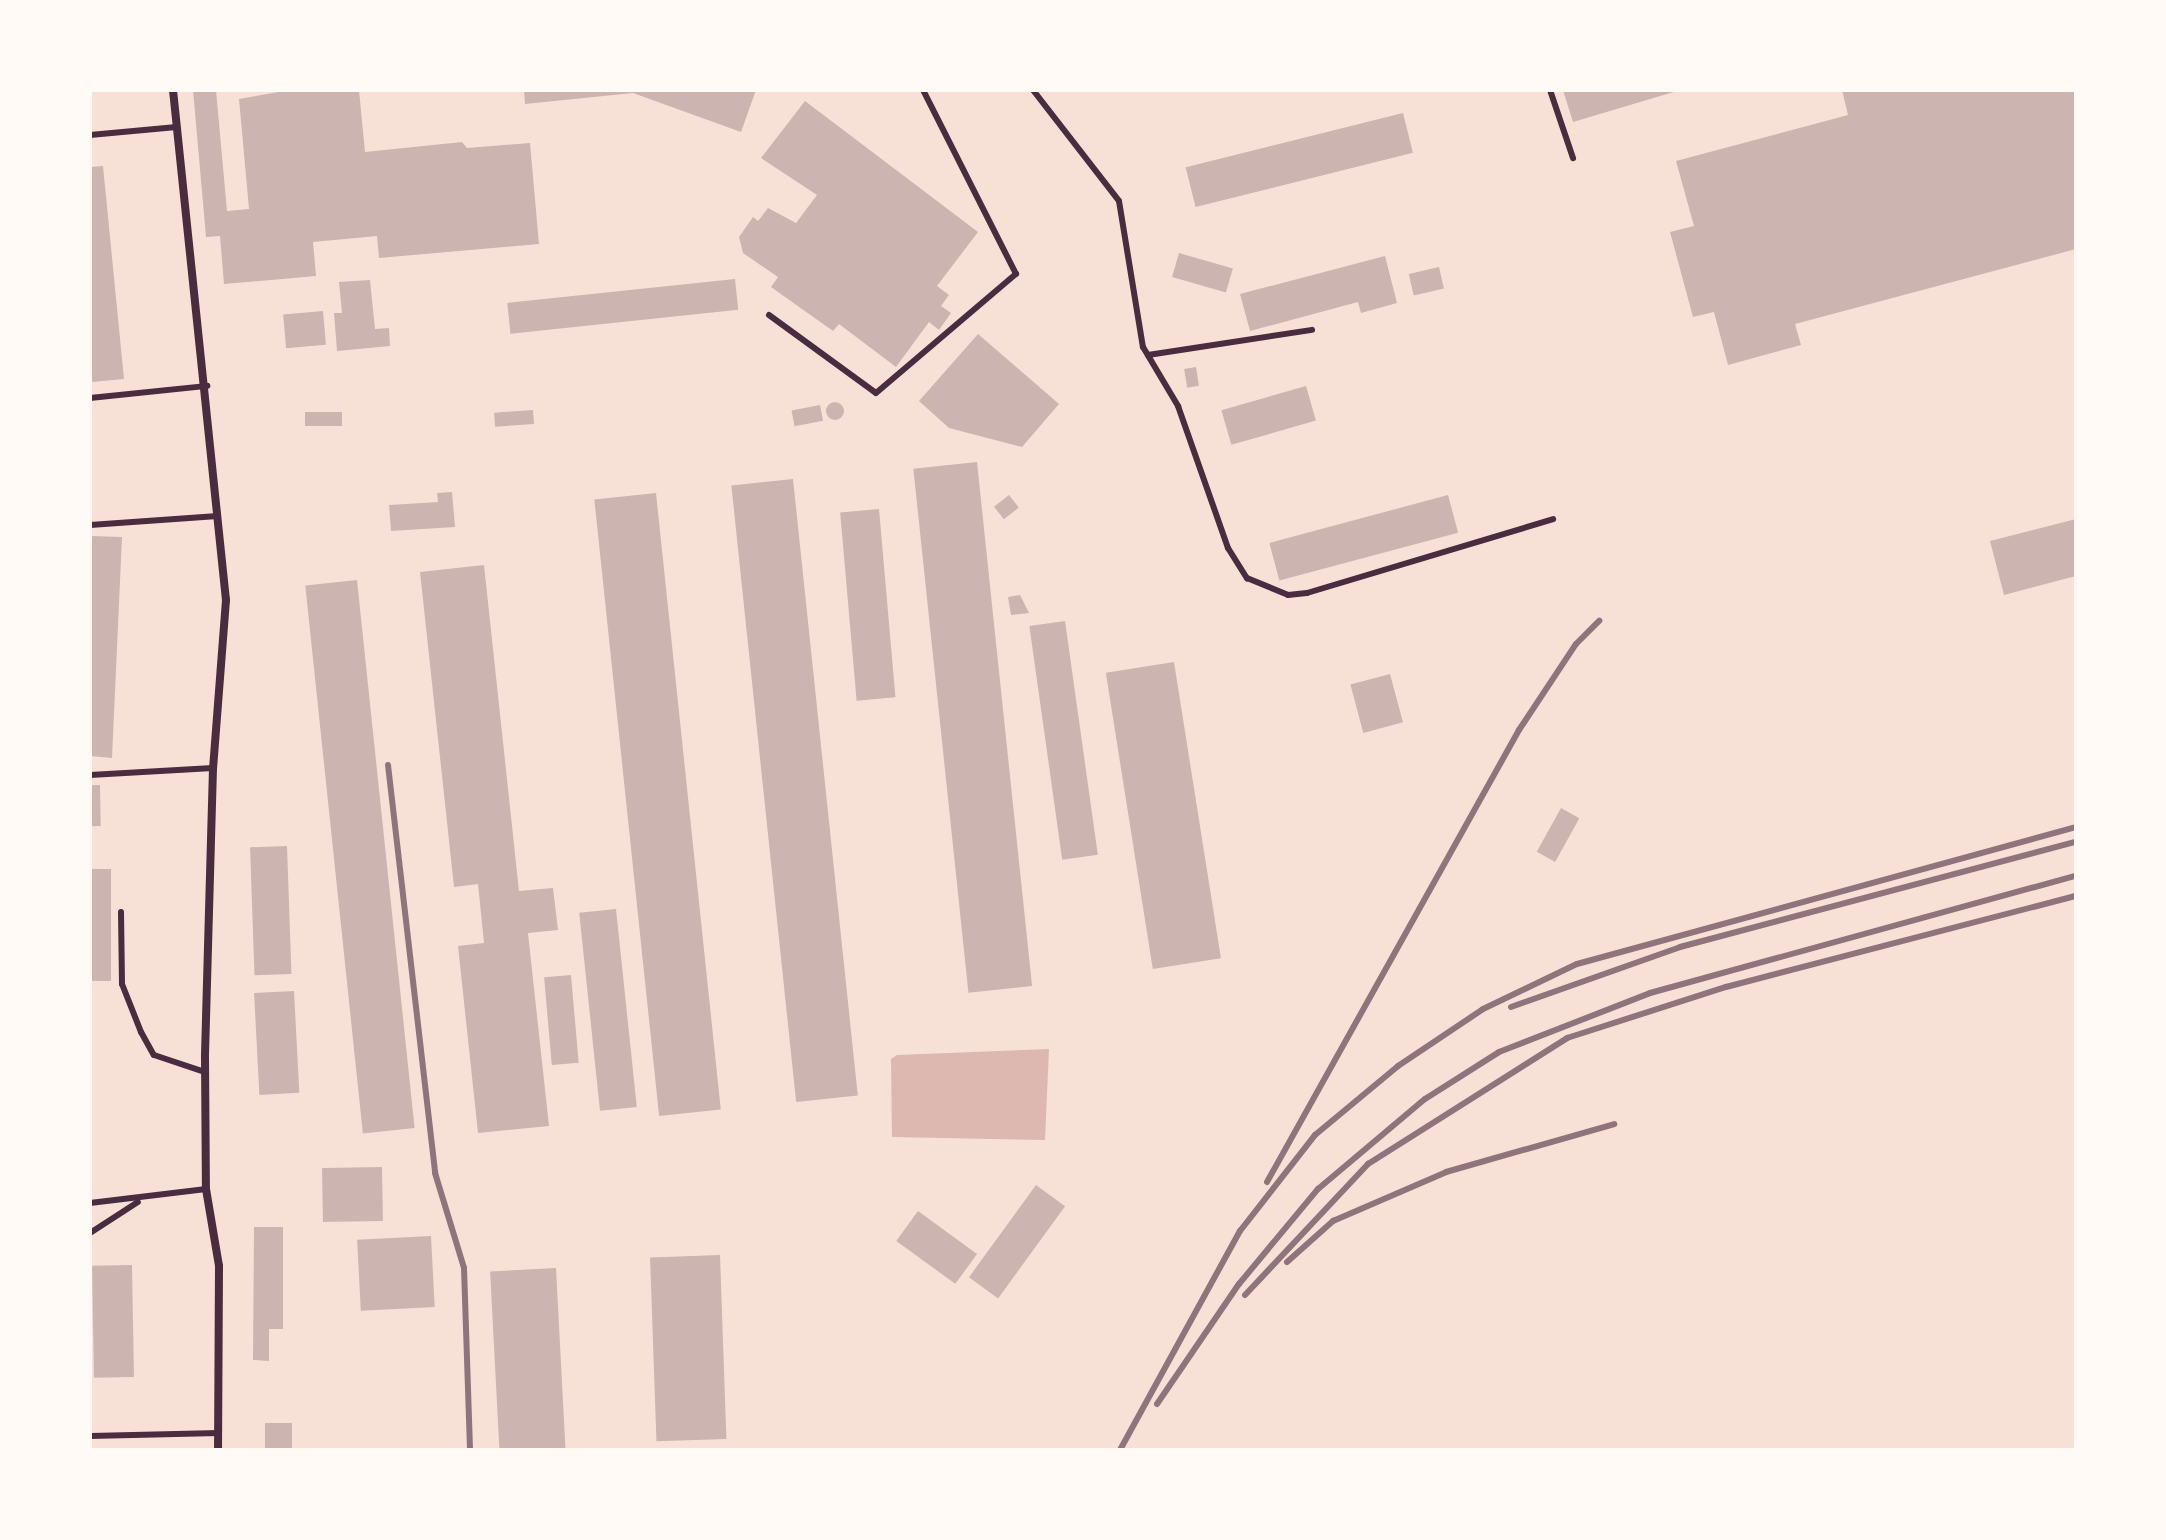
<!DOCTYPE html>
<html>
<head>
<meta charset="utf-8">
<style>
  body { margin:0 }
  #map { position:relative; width:2166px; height:1540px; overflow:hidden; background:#f7e1d7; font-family:"Open Sans",sans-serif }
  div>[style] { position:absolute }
  .water>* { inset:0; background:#dcb8b0 }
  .building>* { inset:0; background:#ccb4b1; transform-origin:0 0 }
  .round { border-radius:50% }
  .service>* { height:6px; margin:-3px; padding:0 3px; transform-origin:3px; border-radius:3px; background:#4a2c40 }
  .minor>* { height:8px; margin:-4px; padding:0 4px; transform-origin:4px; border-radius:4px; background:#4a2c40 }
  .rail>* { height:6px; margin:-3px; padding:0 3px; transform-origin:3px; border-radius:3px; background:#8f747c }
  span { translate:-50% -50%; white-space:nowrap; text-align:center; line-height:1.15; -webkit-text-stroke:8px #fffaf5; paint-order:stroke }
  .frame { position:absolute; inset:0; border:92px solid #fffaf5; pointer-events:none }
</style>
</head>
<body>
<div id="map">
  <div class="water">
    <i style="clip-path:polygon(1049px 1049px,1045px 1140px,892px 1137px,891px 1059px,897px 1055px)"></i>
  </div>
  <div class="building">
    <i style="clip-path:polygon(193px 90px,216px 90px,227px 211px,249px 209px,239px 99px,290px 90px,359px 90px,365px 152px,462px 142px,467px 148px,530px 143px,539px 244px,379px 258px,377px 236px,313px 242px,316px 276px,224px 284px,220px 236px,206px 237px)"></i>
    <i style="clip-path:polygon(524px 90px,756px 90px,741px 132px,633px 93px,525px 104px)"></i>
    <i style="clip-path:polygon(1563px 90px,1677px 90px,1677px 91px,1573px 122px)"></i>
    <i style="clip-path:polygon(1842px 90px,2076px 90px,2076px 249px,1795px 324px,1801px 345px,1728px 365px,1714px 312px,1693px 317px,1670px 232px,1694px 226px,1676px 161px,1848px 115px)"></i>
    <i style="clip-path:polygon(805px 101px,978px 232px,937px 286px,949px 295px,941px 306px,951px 313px,939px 330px,929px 322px,896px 367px,839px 324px,833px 331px,771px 287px,778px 277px,743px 253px,739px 237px,753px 217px,758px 221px,768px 208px,796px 223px,817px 195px,761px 158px)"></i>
    <i style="left:1403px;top:113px;width:41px;height:224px;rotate:76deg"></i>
    <i style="clip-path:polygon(103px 166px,124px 379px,92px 382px,90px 167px)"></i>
    <i style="left:1179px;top:253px;width:56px;height:25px;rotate:16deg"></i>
    <i style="clip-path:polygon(1385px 256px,1397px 303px,1361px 313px,1358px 302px,1250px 331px,1240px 294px)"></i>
    <i style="left:1439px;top:267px;width:22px;height:31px;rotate:77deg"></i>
    <i style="left:735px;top:279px;width:31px;height:229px;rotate:84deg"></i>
    <i style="clip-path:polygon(370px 280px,375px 329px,389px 328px,390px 346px,337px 351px,334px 313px,342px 313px,339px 282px)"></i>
    <i style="left:323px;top:311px;width:34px;height:40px;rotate:85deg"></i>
    <i style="clip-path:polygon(978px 334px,1059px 404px,1022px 447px,949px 428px,919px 401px)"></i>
    <i style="left:1196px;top:367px;width:19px;height:12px;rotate:81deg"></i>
    <i style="left:1306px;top:386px;width:36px;height:88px;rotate:74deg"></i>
    <i class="round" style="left:826px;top:402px;width:18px;height:18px"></i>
    <i style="left:820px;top:405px;width:16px;height:29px;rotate:79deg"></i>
    <i style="left:533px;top:410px;width:14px;height:39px;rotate:86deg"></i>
    <i style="left:342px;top:412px;width:14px;height:37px;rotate:90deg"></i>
    <i style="left:977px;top:462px;width:527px;height:64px;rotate:84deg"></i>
    <i style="left:793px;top:479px;width:620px;height:62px;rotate:84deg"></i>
    <i style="clip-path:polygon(452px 492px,455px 527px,391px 531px,389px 505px,438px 502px,437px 493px)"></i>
    <i style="left:656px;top:493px;width:620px;height:62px;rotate:84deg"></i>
    <i style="left:1009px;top:495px;width:16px;height:19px;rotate:52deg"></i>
    <i style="left:1448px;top:495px;width:39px;height:185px;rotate:75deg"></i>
    <i style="left:879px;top:509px;width:189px;height:39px;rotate:85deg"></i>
    <i style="clip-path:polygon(2076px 519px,2076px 576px,2004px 595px,1990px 541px)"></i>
    <i style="clip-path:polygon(90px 536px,122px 537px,112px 758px,90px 756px)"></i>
    <i style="clip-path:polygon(484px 565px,519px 891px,553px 888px,558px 930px,528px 933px,549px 1126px,478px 1133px,458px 946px,484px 943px,478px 884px,454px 887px,420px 572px)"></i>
    <i style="left:357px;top:580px;width:551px;height:52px;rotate:84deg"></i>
    <i style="clip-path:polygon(1020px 595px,1029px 613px,1011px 615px,1008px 597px)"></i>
    <i style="left:1065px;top:621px;width:236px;height:36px;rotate:82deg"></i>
    <i style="left:1174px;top:662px;width:300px;height:69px;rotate:81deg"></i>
    <i style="left:1390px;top:674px;width:50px;height:41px;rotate:75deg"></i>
    <i style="left:100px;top:785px;width:41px;height:10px;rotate:89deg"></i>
    <i style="left:1561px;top:808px;width:21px;height:50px;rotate:29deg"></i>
    <i style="left:287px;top:846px;width:128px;height:37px;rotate:88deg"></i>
    <i style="left:90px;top:869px;width:21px;height:112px"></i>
    <i style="left:616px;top:909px;width:199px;height:37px;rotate:84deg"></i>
    <i style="left:571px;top:975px;width:88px;height:27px;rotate:85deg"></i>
    <i style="left:294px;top:991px;width:102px;height:40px;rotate:87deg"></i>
    <i style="left:382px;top:1167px;width:54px;height:60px;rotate:89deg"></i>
    <i style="left:1036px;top:1185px;width:36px;height:114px;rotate:36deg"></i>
    <i style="left:918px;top:1211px;width:73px;height:37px;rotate:36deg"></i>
    <i style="clip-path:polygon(254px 1227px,283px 1227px,283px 1329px,269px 1329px,269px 1361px,253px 1360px)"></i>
    <i style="left:431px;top:1236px;width:71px;height:74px;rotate:87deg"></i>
    <i style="left:720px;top:1255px;width:184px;height:70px;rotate:88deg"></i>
    <i style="left:132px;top:1265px;width:112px;height:40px;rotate:89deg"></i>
    <i style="left:556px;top:1268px;width:182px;height:66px;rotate:87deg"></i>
    <i style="left:265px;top:1423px;width:27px;height:27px"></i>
  </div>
  <div class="service">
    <i style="left:1033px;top:90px;width:140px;rotate:52.2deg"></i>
    <i style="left:1119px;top:201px;width:148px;rotate:80.7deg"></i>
    <i style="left:1143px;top:347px;width:69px;rotate:59.3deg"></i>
    <i style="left:1178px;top:406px;width:151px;rotate:70.6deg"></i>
    <i style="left:1228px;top:548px;width:36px;rotate:58deg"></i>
    <i style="left:1247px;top:578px;width:44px;rotate:22.5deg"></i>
    <i style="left:1288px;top:595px;width:19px;rotate:-6deg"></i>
    <i style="left:1307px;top:593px;width:257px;rotate:-16.7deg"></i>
    <i style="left:1550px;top:90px;width:72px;rotate:71.3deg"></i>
    <i style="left:90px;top:135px;width:87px;rotate:-5.3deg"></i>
    <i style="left:769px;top:315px;width:132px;rotate:36.1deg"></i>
    <i style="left:876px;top:393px;width:184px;rotate:-40.4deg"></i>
    <i style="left:1016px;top:274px;width:206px;rotate:-116.8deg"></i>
    <i style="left:1148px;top:355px;width:166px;rotate:-8.7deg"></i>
    <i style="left:90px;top:398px;width:118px;rotate:-5.9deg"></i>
    <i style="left:90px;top:525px;width:128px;rotate:-4deg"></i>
    <i style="left:90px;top:775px;width:123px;rotate:-3.3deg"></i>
    <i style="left:121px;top:912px;width:72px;rotate:89.2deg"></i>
    <i style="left:122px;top:984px;width:52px;rotate:68.4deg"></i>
    <i style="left:141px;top:1032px;width:26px;rotate:61deg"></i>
    <i style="left:154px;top:1055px;width:54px;rotate:18.4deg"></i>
    <i style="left:90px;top:1203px;width:117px;rotate:-6.9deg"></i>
    <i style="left:90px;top:1233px;width:57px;rotate:-32.9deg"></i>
    <i style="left:90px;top:1436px;width:129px;rotate:-1.3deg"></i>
  </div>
  <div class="minor">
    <i style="left:173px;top:90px;width:513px;rotate:84.07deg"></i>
    <i style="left:226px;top:600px;width:169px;rotate:94.4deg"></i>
    <i style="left:213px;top:768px;width:289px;rotate:91.6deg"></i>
    <i style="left:205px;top:1057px;width:132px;rotate:89.6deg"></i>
    <i style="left:206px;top:1189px;width:78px;rotate:80.4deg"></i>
    <i style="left:219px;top:1266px;width:184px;rotate:90.3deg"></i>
  </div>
  <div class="rail">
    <i style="left:388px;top:765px;width:411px;rotate:83.4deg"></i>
    <i style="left:435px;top:1173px;width:99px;rotate:73deg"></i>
    <i style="left:464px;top:1268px;width:182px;rotate:88.1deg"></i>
    <i style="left:1511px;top:1007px;width:179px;rotate:-19.5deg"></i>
    <i style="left:1680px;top:947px;width:410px;rotate:-14.9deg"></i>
    <i style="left:1267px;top:1182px;width:518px;rotate:-60.86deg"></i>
    <i style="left:1519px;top:730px;width:103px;rotate:-56.5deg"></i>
    <i style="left:1576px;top:644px;width:33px;rotate:-45deg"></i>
    <i style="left:1287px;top:1262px;width:62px;rotate:-41.7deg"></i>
    <i style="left:1333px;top:1221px;width:123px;rotate:-23.4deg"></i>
    <i style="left:1446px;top:1172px;width:175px;rotate:-15.9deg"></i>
    <i style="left:1245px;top:1295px;width:180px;rotate:-46.8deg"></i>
    <i style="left:1368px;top:1164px;width:236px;rotate:-32.3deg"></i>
    <i style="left:1567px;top:1038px;width:167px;rotate:-17.8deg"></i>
    <i style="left:1726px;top:987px;width:362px;rotate:-14.6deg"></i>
    <i style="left:1157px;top:1404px;width:145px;rotate:-55.7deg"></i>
    <i style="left:1239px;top:1284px;width:124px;rotate:-50.3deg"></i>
    <i style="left:1318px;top:1189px;width:140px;rotate:-40.1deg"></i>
    <i style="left:1425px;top:1099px;width:88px;rotate:-32.4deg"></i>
    <i style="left:1499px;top:1052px;width:162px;rotate:-21.3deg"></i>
    <i style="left:1650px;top:993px;width:442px;rotate:-15.4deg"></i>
    <i style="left:1120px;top:1450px;width:250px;rotate:-61.3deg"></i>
    <i style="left:1240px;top:1231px;width:122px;rotate:-52deg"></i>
    <i style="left:1315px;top:1135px;width:108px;rotate:-39.7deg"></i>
    <i style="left:1398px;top:1066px;width:102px;rotate:-33.8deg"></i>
    <i style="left:1483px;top:1009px;width:104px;rotate:-25.6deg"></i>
    <i style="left:1577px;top:964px;width:517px;rotate:-15.35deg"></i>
  </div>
  <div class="frame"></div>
</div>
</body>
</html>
